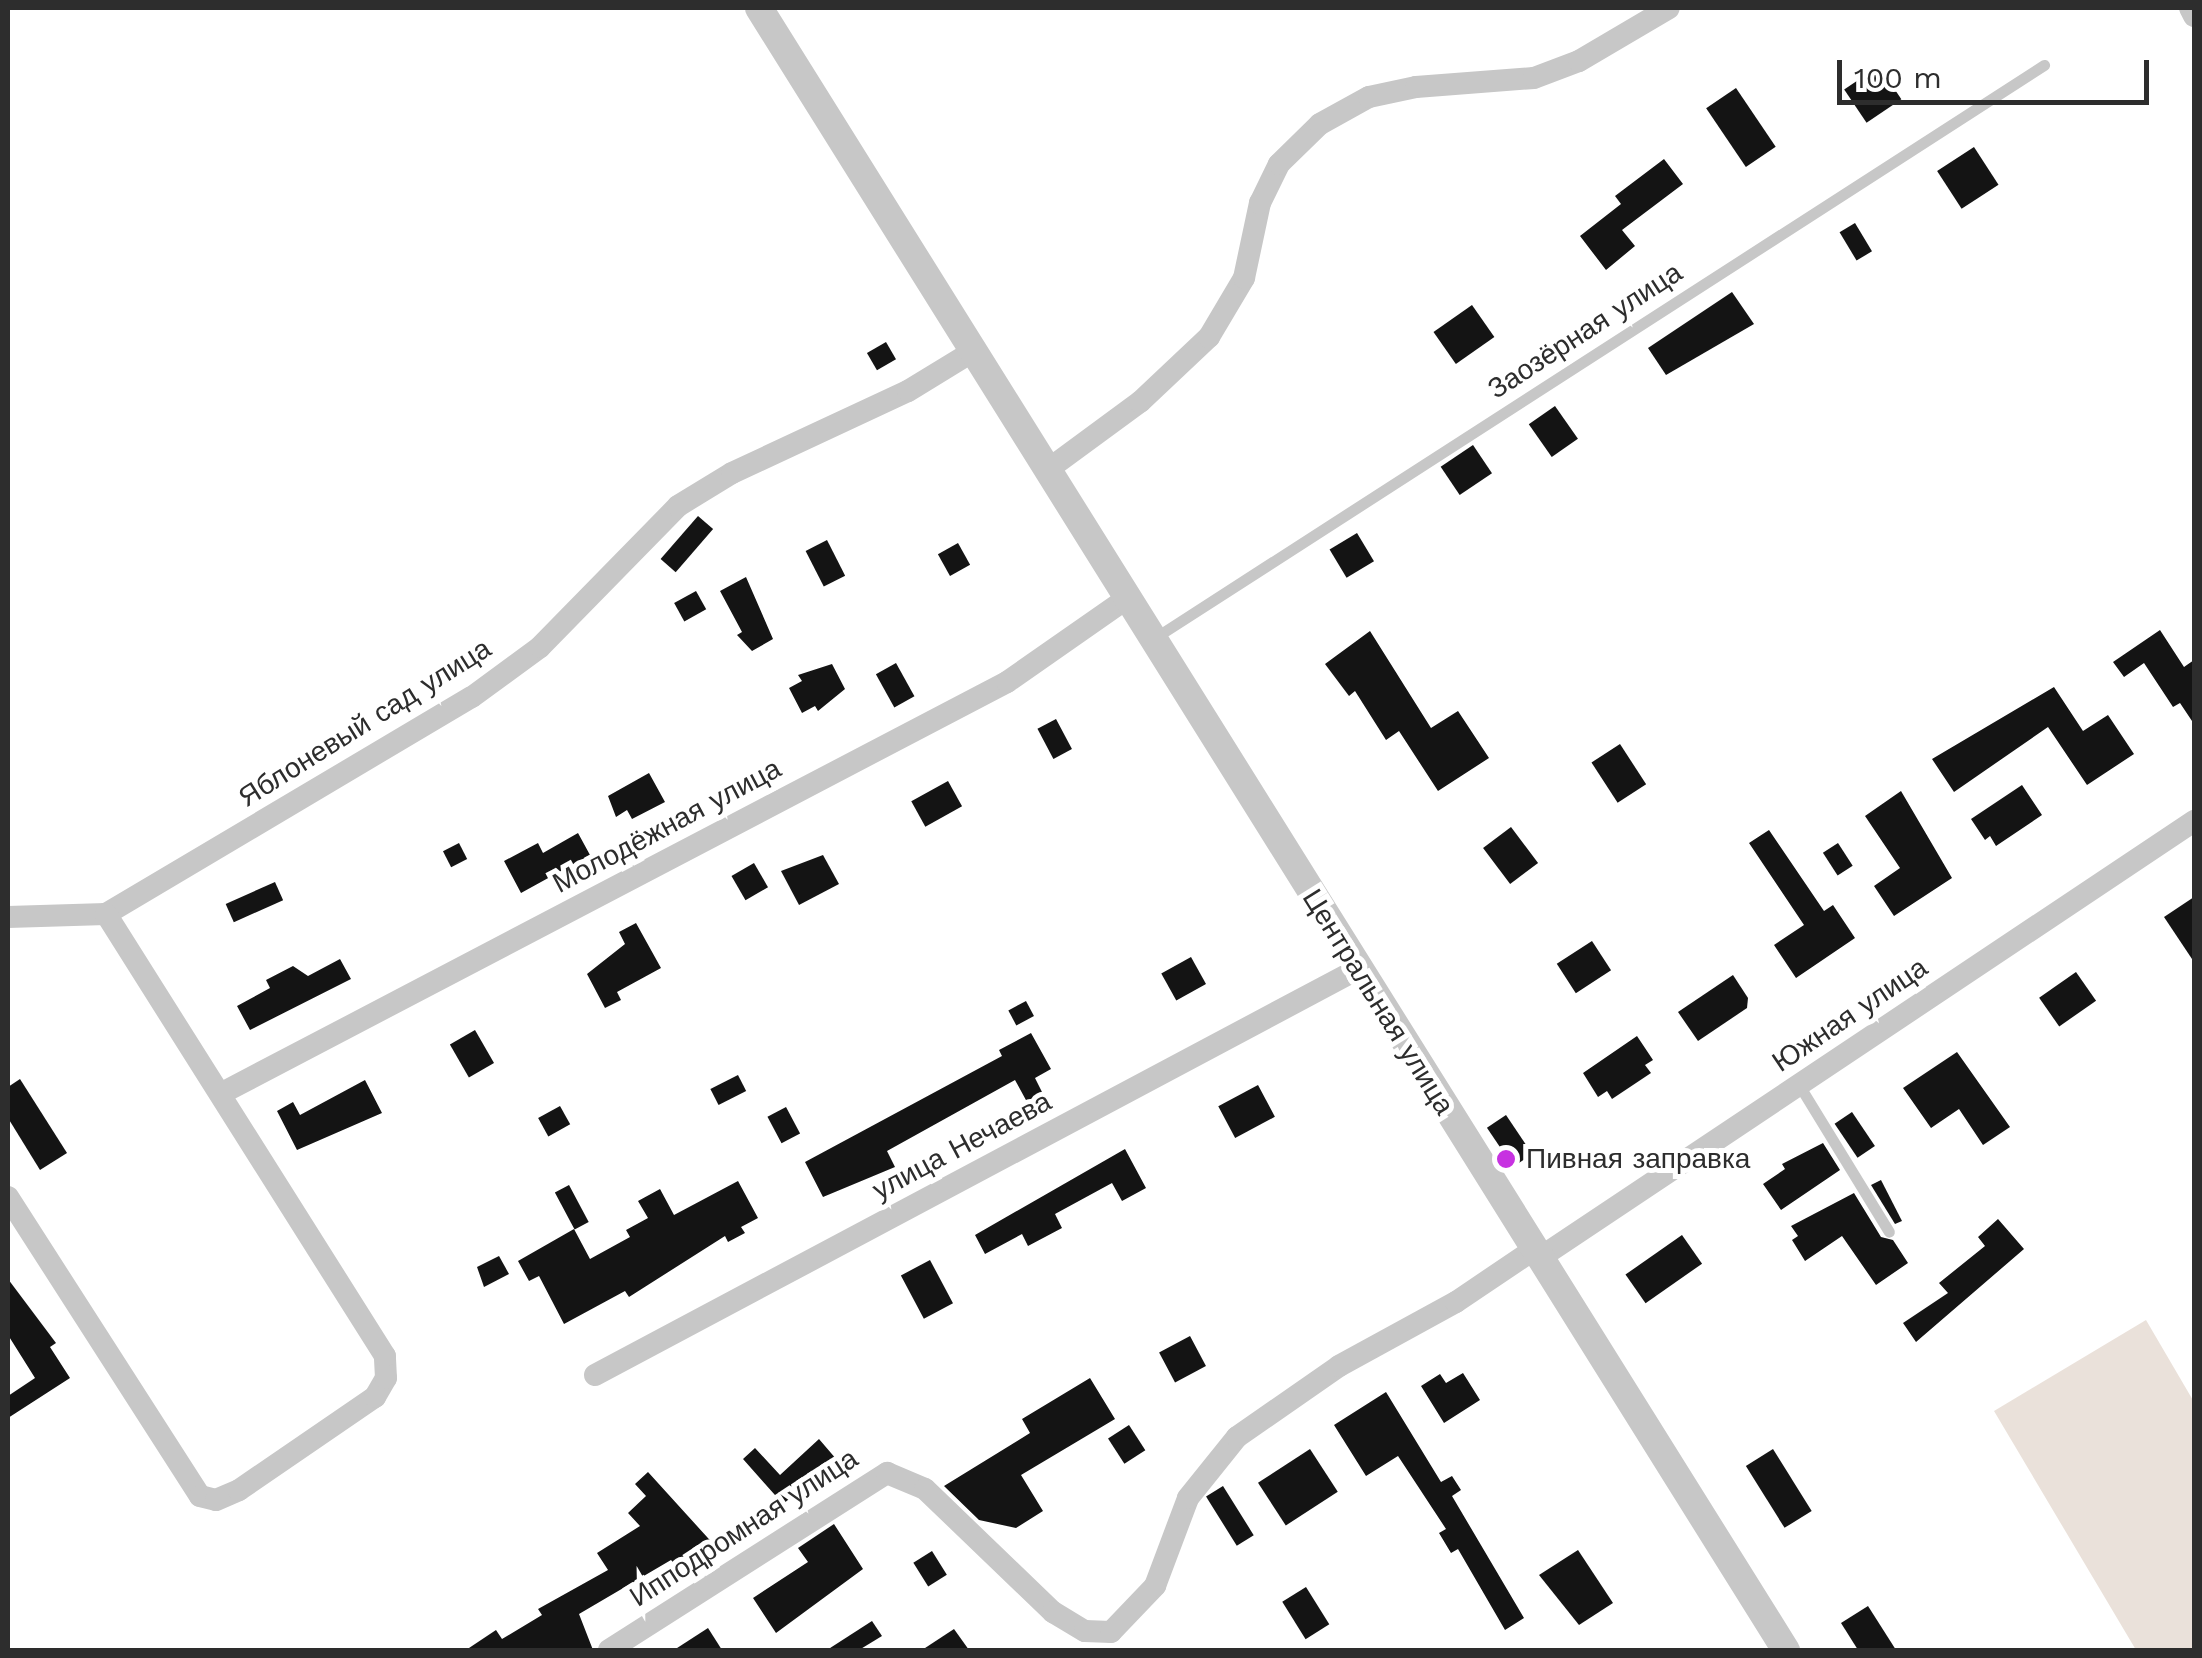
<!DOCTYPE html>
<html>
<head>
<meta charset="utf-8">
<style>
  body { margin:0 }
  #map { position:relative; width:2202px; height:1658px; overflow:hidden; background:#fff; font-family:"Work Sans",sans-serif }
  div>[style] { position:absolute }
  .green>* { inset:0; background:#eae1da }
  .building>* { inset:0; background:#141414; transform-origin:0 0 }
  .service>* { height:11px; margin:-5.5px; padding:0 5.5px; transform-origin:5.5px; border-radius:5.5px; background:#c7c7c7 }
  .minor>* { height:22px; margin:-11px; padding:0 11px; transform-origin:11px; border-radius:11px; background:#c7c7c7 }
  .tertiary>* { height:28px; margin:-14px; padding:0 14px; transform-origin:14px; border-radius:14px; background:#c7c7c7 }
  .dots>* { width:28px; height:28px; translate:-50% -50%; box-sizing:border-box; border:5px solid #fff; border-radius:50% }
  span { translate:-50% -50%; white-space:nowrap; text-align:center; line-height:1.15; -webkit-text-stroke:10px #fff; paint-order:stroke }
  .street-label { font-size:28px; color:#2d2d2d }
  .poi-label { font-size:28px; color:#2d2d2d }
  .left { translate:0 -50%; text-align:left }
  .frame { position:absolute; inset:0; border:10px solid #2d2d2d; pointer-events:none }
  .scale { position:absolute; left:1837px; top:60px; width:312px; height:45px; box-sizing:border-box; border:5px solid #2d2d2d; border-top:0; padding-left:12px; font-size:30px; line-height:35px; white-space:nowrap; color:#2d2d2d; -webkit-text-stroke:8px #fff; paint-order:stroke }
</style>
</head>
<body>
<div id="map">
  <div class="green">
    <i style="clip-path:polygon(2146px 1320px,2194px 1402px,2194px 1650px,2136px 1650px,1994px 1411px)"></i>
  </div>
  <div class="building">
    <i style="left:1879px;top:66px;width:40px;height:42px;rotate:56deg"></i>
    <i style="left:1736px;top:88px;width:71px;height:36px;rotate:56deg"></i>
    <i style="left:1974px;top:147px;width:45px;height:44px;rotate:57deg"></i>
    <i style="clip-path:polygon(1664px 159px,1683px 184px,1622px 230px,1635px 246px,1606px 270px,1580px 236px,1621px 204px,1615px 196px)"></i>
    <i style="left:1855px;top:223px;width:33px;height:18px;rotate:59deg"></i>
    <i style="clip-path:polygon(1732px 292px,1754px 324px,1666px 375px,1648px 348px)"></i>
    <i style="left:1472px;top:305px;width:39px;height:47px;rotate:55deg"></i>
    <i style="left:886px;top:342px;width:20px;height:22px;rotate:60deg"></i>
    <i style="left:1555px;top:406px;width:40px;height:32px;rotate:55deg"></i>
    <i style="left:1473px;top:445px;width:34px;height:39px;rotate:56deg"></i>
    <i style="left:698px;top:516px;width:20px;height:57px;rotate:41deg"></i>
    <i style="left:1357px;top:533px;width:33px;height:32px;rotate:59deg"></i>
    <i style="left:827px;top:540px;width:40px;height:24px;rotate:63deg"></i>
    <i style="left:958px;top:543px;width:25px;height:23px;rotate:61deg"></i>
    <i style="clip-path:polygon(746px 577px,773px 639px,752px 651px,737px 635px,742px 632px,720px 591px)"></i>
    <i style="left:696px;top:591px;width:21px;height:25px;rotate:61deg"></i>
    <i style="clip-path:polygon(2160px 630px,2184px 667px,2194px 660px,2194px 724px,2180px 703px,2173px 707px,2144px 663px,2124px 677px,2113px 662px)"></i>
    <i style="clip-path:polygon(1370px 631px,1431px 728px,1458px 711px,1489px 758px,1438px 791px,1399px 731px,1386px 740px,1355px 691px,1349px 696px,1325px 664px)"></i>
    <i style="left:896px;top:663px;width:38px;height:23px;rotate:61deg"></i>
    <i style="clip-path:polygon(832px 664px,845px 689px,818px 711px,815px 706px,802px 713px,789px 688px,802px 681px,798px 675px)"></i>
    <i style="clip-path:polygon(2054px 687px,2083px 731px,2108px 715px,2134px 754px,2087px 785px,2048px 727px,1954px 792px,1932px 759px)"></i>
    <i style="left:1056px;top:719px;width:34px;height:21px;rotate:62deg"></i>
    <i style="left:1620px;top:744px;width:48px;height:34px;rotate:57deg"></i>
    <i style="clip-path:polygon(649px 773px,665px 802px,632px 819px,627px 810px,616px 817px,608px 796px)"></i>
    <i style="left:948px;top:781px;width:29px;height:42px;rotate:61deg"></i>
    <i style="clip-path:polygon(2022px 785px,2042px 815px,1996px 846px,1990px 836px,1985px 840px,1971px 819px)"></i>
    <i style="clip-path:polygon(1901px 791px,1952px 878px,1894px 916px,1874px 886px,1900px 868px,1865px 816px)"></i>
    <i style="left:1511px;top:827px;width:45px;height:35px;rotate:53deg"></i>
    <i style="clip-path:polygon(1769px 830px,1824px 911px,1833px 905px,1855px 938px,1796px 978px,1774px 945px,1804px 925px,1749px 843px)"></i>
    <i style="clip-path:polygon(578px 833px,590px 855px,521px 893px,504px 861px,538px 843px,543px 853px)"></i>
    <i style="left:459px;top:843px;width:18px;height:18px;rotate:63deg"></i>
    <i style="left:1838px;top:843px;width:27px;height:18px;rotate:57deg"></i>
    <i style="clip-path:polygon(823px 855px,839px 884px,799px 905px,781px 871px)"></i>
    <i style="left:754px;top:863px;width:28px;height:26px;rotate:60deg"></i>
    <i style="left:275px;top:882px;width:20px;height:54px;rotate:66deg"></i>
    <i style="clip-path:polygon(2194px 897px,2194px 962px,2164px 917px)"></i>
    <i style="clip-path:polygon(636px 923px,661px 968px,617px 992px,621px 1000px,605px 1008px,587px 974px,625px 944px,619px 932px)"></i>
    <i style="left:1592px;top:941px;width:35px;height:42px;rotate:57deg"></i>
    <i style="left:1191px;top:957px;width:31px;height:34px;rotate:61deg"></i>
    <i style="clip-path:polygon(340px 959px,351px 979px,250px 1030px,237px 1006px,270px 988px,266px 980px,293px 966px,308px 976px)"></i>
    <i style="left:2076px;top:972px;width:35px;height:45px;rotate:55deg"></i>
    <i style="clip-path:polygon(1733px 975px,1748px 998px,1747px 1008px,1698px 1041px,1678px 1012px)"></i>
    <i style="left:1026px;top:1001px;width:17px;height:20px;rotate:62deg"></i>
    <i style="left:475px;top:1030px;width:38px;height:29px;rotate:60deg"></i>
    <i style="clip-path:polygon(1031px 1033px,1051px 1069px,1035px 1078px,1043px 1094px,1027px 1102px,1015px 1080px,887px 1151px,895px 1167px,823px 1197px,805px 1162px,1002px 1056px,999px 1050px)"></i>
    <i style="clip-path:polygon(1637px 1036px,1653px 1060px,1645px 1065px,1651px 1073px,1612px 1099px,1607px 1091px,1598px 1097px,1583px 1073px)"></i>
    <i style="clip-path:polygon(1957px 1052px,2010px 1127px,1983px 1145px,1959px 1109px,1931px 1128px,1903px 1088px)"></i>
    <i style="left:738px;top:1075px;width:18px;height:31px;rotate:63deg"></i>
    <i style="clip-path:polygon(20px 1079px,67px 1153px,40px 1170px,8px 1118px,8px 1087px)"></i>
    <i style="clip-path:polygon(365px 1080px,382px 1113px,297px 1150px,277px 1111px,293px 1102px,300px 1115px)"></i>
    <i style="left:1258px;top:1085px;width:36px;height:45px;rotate:62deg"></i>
    <i style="left:560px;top:1106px;width:21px;height:25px;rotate:61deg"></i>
    <i style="left:786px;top:1107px;width:30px;height:21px;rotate:62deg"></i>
    <i style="left:1852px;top:1112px;width:41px;height:21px;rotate:56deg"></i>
    <i style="left:1506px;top:1115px;width:47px;height:23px;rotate:56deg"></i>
    <i style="clip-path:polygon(1823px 1143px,1840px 1170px,1781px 1210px,1763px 1184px,1785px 1169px,1782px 1164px)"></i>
    <i style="clip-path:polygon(1125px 1149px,1146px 1188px,1122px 1201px,1112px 1183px,1055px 1214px,1062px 1228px,1028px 1246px,1022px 1234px,985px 1254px,975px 1235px)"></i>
    <i style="clip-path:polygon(1881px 1180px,1902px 1221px,1895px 1224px,1871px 1185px)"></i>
    <i style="clip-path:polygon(738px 1181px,758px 1218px,741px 1227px,745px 1233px,728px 1242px,725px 1236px,629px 1297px,625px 1291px,564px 1324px,539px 1276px,529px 1281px,518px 1261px,574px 1229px,590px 1259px,630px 1237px,626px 1230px,648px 1218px,638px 1201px,660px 1189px,674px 1215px)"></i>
    <i style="left:569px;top:1185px;width:42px;height:16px;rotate:62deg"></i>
    <i style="clip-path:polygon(1854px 1193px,1881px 1237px,1893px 1240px,1908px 1263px,1876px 1285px,1842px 1236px,1805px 1261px,1792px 1240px,1798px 1236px,1791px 1226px)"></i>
    <i style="clip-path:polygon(1998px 1219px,2024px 1249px,1916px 1342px,1903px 1323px,1948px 1293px,1939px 1283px,1985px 1246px,1978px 1237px)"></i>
    <i style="left:1682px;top:1235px;width:35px;height:69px;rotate:55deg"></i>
    <i style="clip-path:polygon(499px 1256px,509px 1274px,484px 1287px,477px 1267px)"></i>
    <i style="left:930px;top:1260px;width:49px;height:33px;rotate:62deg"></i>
    <i style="clip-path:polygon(8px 1279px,56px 1343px,50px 1347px,70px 1378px,8px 1418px,8px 1396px,35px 1378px,8px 1335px)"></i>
    <i style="left:1190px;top:1336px;width:34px;height:35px;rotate:62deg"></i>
    <i style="clip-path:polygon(1463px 1373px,1480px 1400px,1444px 1423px,1421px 1386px,1440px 1374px,1446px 1383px)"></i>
    <i style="clip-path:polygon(1090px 1378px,1115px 1419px,1021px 1475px,1043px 1511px,1016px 1528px,979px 1520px,944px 1486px,1030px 1433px,1022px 1419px)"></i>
    <i style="clip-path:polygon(1386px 1392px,1441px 1482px,1452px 1476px,1461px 1490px,1452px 1496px,1524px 1618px,1505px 1630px,1458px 1549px,1451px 1553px,1439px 1533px,1446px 1529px,1398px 1456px,1366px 1476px,1334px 1425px)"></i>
    <i style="left:1129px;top:1425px;width:30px;height:25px;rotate:57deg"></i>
    <i style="clip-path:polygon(819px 1439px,837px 1460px,783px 1504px,743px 1459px,755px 1448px,780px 1475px)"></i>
    <i style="left:1310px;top:1449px;width:51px;height:62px;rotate:57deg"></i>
    <i style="left:1773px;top:1449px;width:73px;height:32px;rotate:58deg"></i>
    <i style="clip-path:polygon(648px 1472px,717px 1548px,704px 1560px,697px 1552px,679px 1569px,671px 1560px,579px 1614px,593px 1650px,466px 1650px,496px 1630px,502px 1639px,542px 1615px,538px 1609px,608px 1570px,597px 1553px,640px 1526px,628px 1513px,646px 1496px,635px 1484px)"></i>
    <i style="left:1223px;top:1486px;width:58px;height:20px;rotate:58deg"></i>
    <i style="clip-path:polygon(834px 1524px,863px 1569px,776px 1633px,753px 1598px,808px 1562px,798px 1548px)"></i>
    <i style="clip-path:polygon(1578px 1550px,1613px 1603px,1579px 1625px,1539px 1575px)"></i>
    <i style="left:932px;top:1551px;width:28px;height:22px;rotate:58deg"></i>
    <i style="left:1306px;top:1587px;width:44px;height:28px;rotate:58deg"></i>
    <i style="clip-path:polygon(1868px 1606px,1896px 1650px,1858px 1650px,1841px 1623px)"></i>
    <i style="clip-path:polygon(872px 1621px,882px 1636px,859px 1650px,827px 1650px)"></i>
    <i style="clip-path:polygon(708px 1628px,722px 1650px,674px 1650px)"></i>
    <i style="clip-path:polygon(954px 1629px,969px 1650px,922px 1650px)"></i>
  </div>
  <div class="service">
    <i style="left:1153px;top:639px;width:1060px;rotate:-32.79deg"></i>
    <i style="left:1799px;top:1085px;width:172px;rotate:58.5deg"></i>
  </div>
  <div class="minor">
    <i style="left:2190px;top:8px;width:9px;rotate:63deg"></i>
    <i style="left:1050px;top:468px;width:112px;rotate:-36.3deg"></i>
    <i style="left:1140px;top:402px;width:95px;rotate:-43.3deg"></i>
    <i style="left:1209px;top:337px;width:69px;rotate:-59.3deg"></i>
    <i style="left:1244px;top:278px;width:77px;rotate:-78deg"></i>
    <i style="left:1260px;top:203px;width:43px;rotate:-64deg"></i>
    <i style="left:1279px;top:164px;width:57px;rotate:-44.3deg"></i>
    <i style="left:1320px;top:124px;width:56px;rotate:-28.9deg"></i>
    <i style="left:1369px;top:97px;width:48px;rotate:-12deg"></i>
    <i style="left:1416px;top:87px;width:118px;rotate:-4.4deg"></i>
    <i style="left:1534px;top:78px;width:48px;rotate:-20.7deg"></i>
    <i style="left:1579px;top:61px;width:104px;rotate:-30.5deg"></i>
    <i style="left:8px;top:917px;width:98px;rotate:-1.8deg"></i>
    <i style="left:106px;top:914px;width:425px;rotate:-30.7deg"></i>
    <i style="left:472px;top:697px;width:84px;rotate:-36.3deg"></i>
    <i style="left:540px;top:647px;width:197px;rotate:-45.6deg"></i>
    <i style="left:678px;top:506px;width:63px;rotate:-31.4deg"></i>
    <i style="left:732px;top:473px;width:194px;rotate:-25deg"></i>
    <i style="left:908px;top:391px;width:75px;rotate:-31.4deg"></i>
    <i style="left:224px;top:1092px;width:884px;rotate:-27.64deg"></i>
    <i style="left:1007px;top:682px;width:149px;rotate:-34.9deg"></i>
    <i style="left:8px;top:1197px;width:355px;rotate:57.3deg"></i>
    <i style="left:200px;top:1496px;width:16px;rotate:14deg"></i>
    <i style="left:216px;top:1500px;width:25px;rotate:-23deg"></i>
    <i style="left:239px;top:1490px;width:165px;rotate:-34.4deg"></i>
    <i style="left:375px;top:1397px;width:22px;rotate:-60deg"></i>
    <i style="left:386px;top:1378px;width:22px;rotate:-93deg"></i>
    <i style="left:385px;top:1356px;width:523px;rotate:-122.26deg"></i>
    <i style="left:1538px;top:1259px;width:789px;rotate:-33.73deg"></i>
    <i style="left:595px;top:1375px;width:864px;rotate:-28.02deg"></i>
    <i style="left:609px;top:1650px;width:330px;rotate:-32.5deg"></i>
    <i style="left:887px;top:1473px;width:41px;rotate:22.8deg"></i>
    <i style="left:925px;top:1489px;width:178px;rotate:43.9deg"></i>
    <i style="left:1053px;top:1612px;width:37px;rotate:31deg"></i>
    <i style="left:1085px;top:1631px;width:26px;rotate:2deg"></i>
    <i style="left:1111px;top:1632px;width:64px;rotate:-46.3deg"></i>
    <i style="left:1155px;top:1586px;width:94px;rotate:-69.4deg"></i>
    <i style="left:1188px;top:1498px;width:78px;rotate:-51.2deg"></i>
    <i style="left:1237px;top:1437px;width:124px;rotate:-34.8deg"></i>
    <i style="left:1339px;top:1366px;width:133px;rotate:-28.7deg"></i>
    <i style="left:1456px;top:1302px;width:93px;rotate:-34deg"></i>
  </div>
  <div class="tertiary">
    <i style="left:759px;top:8px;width:1937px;rotate:57.98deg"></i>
  </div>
  <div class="dots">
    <i style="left:1506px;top:1159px;background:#c732e1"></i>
  </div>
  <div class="street-label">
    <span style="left:1585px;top:331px;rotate:-33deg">Заозёрная улица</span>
    <span style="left:365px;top:723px;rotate:-32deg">Яблоневый сад улица</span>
    <span style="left:667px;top:826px;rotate:-28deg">Молодёжная улица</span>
    <span style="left:1378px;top:1002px;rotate:58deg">Центральная улица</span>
    <span style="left:1850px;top:1015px;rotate:-34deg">Южная улица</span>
    <span style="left:962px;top:1146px;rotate:-28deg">улица Нечаева</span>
    <span style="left:744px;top:1528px;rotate:-33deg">Ипподромная улица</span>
  </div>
  <div class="poi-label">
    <span class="left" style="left:1526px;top:1159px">Пивная заправка</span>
  </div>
  <div class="frame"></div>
  <div class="scale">100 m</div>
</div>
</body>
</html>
